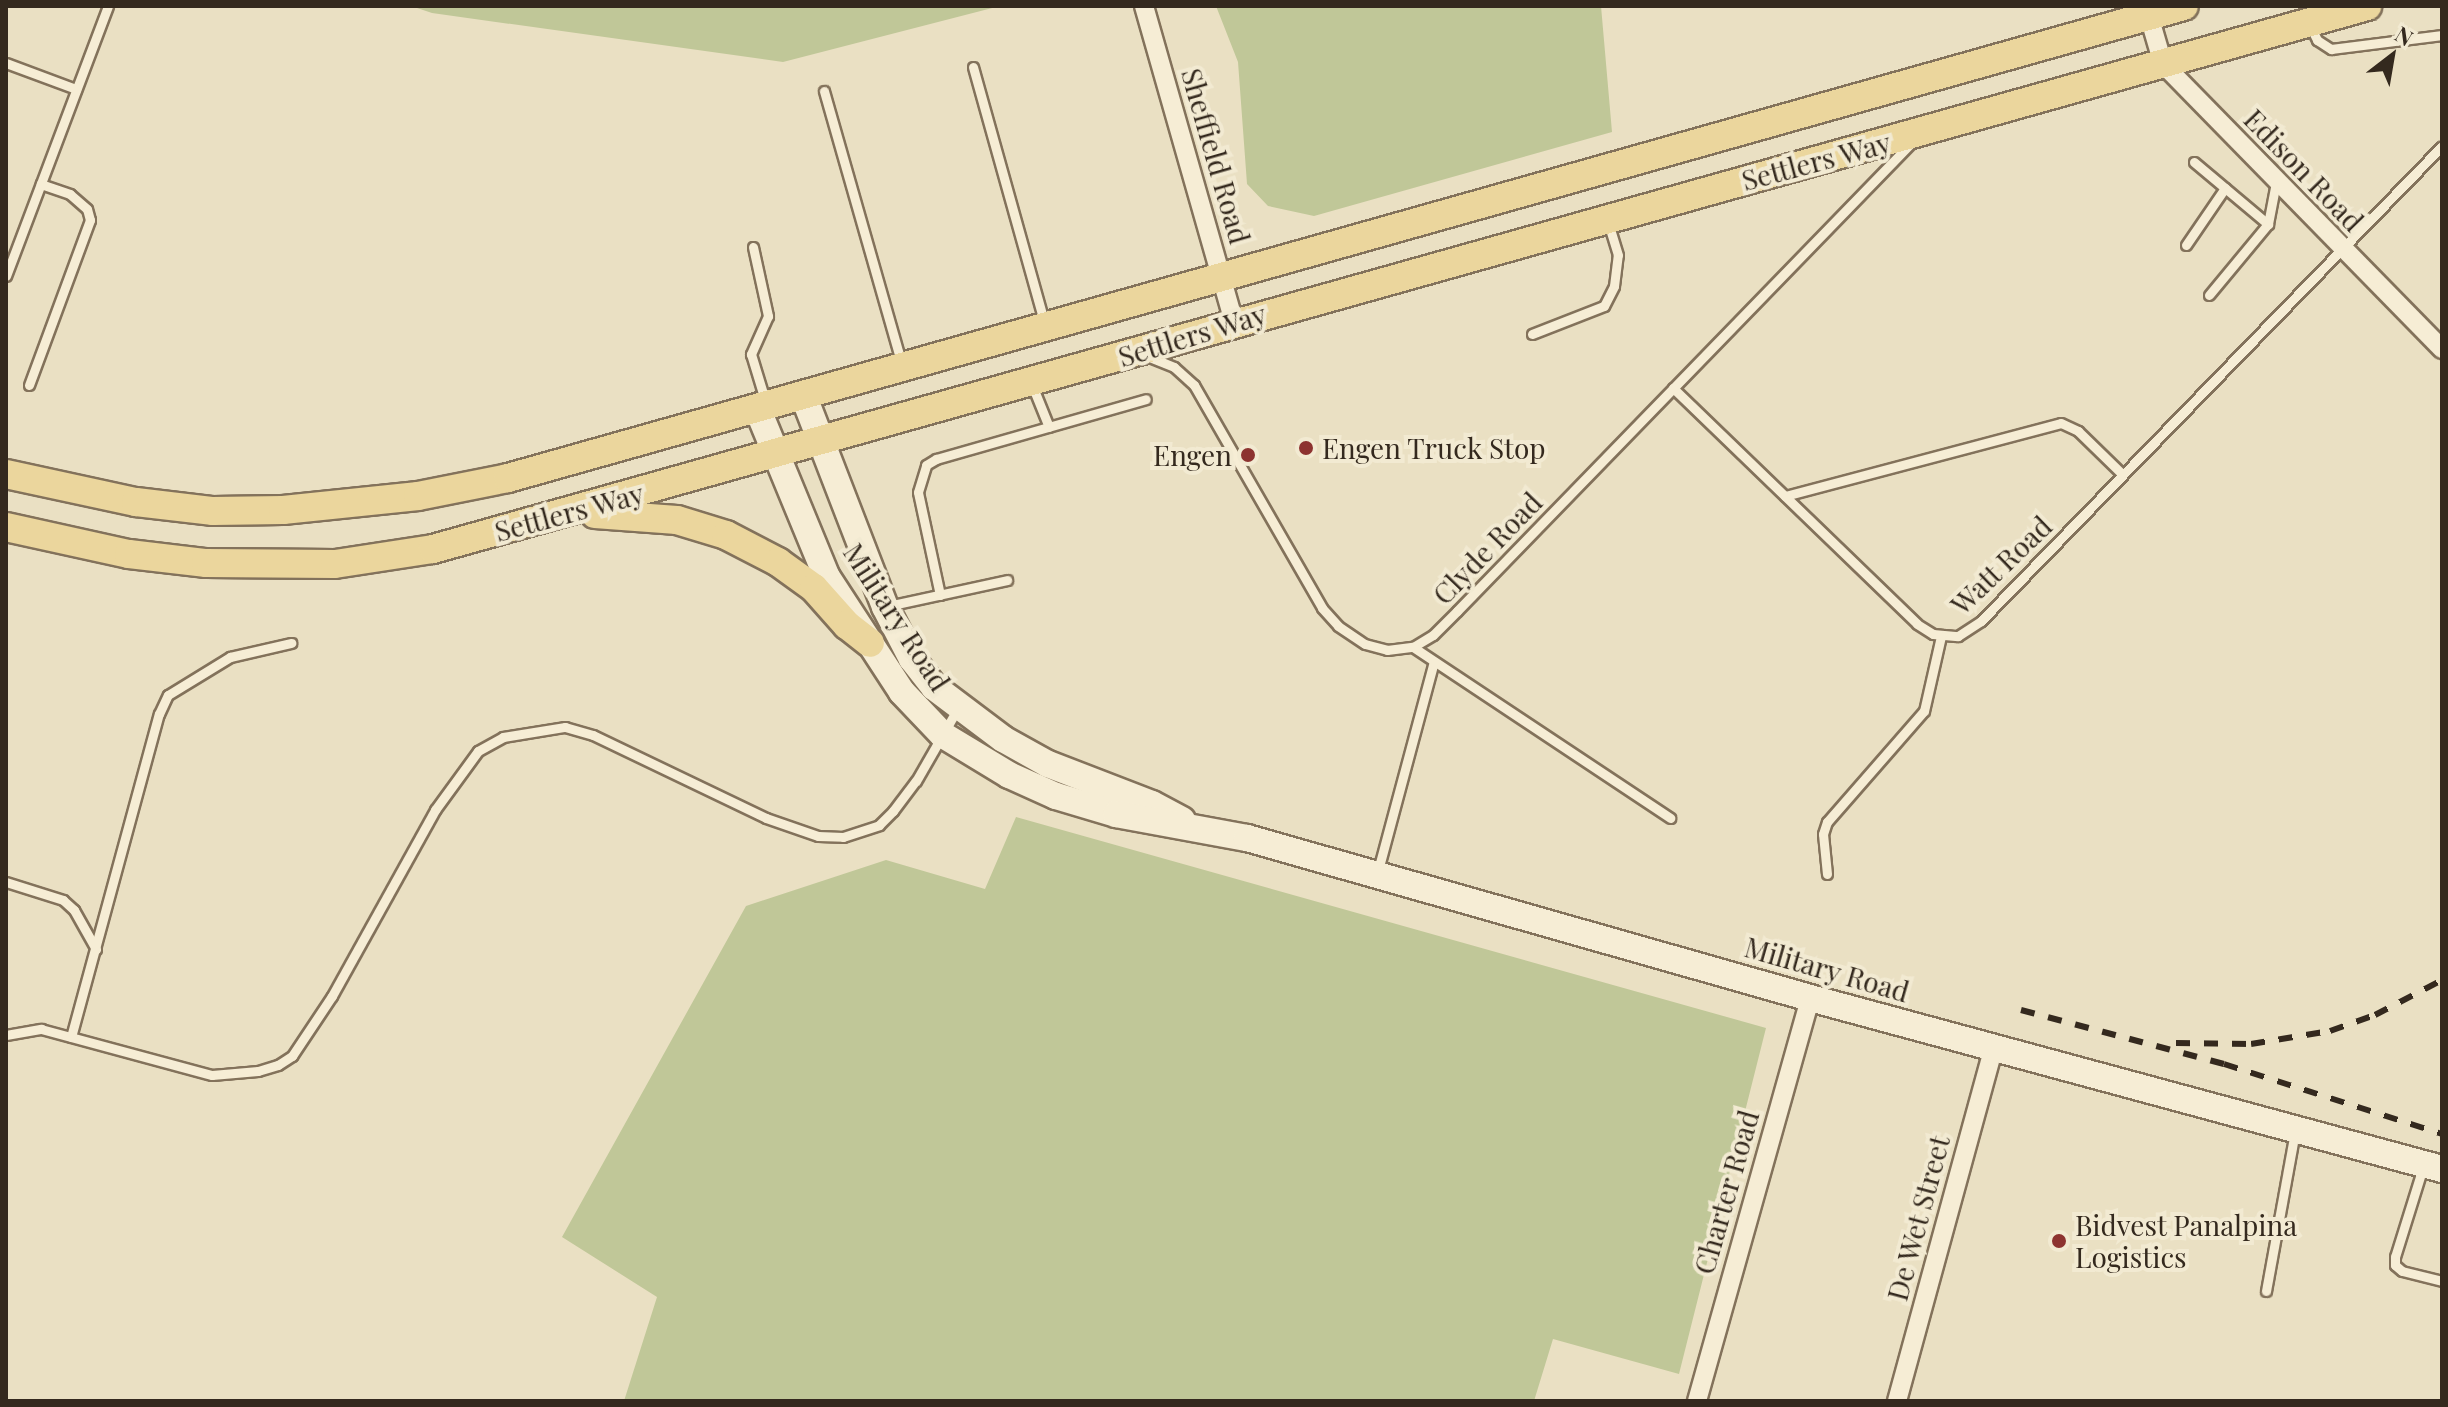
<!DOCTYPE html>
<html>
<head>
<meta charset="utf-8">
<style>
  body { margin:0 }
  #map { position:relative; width:2448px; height:1407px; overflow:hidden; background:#eae0c3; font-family:"Playfair Display",serif }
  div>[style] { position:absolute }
  .green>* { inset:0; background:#c0c798 }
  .roads { filter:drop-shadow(2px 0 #83725b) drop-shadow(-2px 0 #83725b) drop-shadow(0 2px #83725b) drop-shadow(0 -2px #83725b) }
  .lane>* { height:9px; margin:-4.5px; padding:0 4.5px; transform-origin:4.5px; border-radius:4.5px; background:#f6edd5 }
  .street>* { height:18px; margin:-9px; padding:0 9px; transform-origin:9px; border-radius:9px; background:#f6edd5 }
  .secondary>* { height:26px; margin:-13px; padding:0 13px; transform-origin:13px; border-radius:13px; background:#f6edd5 }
  .primary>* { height:28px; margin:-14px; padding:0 14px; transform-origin:14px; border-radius:14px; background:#ebd69d }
  .rail>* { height:6px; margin-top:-3px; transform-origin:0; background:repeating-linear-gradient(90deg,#34291e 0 14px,transparent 0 28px) }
  .dots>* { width:22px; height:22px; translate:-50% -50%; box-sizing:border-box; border:4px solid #f2ead2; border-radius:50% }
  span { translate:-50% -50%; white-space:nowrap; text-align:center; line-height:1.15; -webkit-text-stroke:8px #f2ead2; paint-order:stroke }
  .street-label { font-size:28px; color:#34291e }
  .poi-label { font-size:28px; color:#34291e }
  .left { translate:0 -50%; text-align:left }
  .right { translate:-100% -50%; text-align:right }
  .frame { position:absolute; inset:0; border:8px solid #34291e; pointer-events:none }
  .north { position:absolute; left:2352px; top:16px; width:80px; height:80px; -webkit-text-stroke:6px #f2ead2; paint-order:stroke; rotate:31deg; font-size:22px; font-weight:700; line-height:32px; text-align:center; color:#34291e }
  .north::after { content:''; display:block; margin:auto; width:28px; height:36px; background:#34291e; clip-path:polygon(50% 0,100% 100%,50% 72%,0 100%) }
</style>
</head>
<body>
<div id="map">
  <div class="green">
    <i style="clip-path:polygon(411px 6px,1000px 6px,783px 62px,432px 13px)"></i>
    <i style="clip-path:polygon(1216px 6px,1601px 6px,1612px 132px,1314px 216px,1268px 206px,1247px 184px,1238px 62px)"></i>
    <i style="clip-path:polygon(1016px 817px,1766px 1028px,1679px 1374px,1553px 1339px,1534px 1401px,624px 1401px,657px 1297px,562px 1237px,746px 906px,886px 860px,985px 889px)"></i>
  </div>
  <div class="roads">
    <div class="lane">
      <i style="left:2310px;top:26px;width:16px;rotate:63deg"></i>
      <i style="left:2317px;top:40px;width:17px;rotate:33deg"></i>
      <i style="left:2331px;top:49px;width:112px;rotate:-7.2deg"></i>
      <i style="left:6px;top:63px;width:75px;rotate:20.4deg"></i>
      <i style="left:973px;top:67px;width:265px;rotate:74.4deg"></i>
      <i style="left:824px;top:91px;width:285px;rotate:74.1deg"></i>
      <i style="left:2194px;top:162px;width:97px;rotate:40deg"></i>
      <i style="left:2186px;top:245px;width:69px;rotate:-55.6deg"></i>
      <i style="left:753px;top:247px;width:71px;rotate:77.7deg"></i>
      <i style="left:768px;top:316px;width:42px;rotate:114.1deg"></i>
      <i style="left:751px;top:354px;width:48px;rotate:73.1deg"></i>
      <i style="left:6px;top:276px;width:289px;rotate:-69.3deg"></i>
      <i style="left:2209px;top:295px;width:92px;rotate:-50.3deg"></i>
      <i style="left:2268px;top:224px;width:43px;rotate:-79.2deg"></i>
      <i style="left:1532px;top:334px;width:77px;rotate:-21.3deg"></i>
      <i style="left:1604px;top:306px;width:22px;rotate:-63deg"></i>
      <i style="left:1614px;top:286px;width:31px;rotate:-83deg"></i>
      <i style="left:1618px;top:255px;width:34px;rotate:-107deg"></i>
      <i style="left:1147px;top:356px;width:29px;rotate:22deg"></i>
      <i style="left:1174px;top:367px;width:27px;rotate:42deg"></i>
      <i style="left:1194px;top:385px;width:257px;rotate:60.1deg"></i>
      <i style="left:1322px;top:608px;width:24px;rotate:48deg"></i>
      <i style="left:1338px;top:626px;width:32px;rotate:34deg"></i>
      <i style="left:1365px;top:644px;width:23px;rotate:15deg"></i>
      <i style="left:1387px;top:650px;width:26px;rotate:-7deg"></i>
      <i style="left:1413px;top:647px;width:23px;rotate:-31deg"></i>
      <i style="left:1433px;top:635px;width:34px;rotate:-45deg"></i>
      <i style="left:1457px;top:611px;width:652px;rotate:-45.87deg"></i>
      <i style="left:29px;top:385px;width:176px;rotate:-69.7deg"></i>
      <i style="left:90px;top:220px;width:11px;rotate:-105deg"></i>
      <i style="left:87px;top:209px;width:23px;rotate:-139deg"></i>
      <i style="left:70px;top:194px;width:31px;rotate:-161deg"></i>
      <i style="left:1032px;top:385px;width:45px;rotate:68deg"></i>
      <i style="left:1673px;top:388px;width:339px;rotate:44deg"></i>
      <i style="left:1917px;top:624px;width:19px;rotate:32deg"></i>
      <i style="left:1933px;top:634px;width:25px;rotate:5deg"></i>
      <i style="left:1958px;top:636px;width:27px;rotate:-33deg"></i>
      <i style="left:1981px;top:621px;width:661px;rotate:-45.86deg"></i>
      <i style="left:1785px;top:496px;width:285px;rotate:-14.8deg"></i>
      <i style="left:2061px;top:423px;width:19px;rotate:25deg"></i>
      <i style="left:2078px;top:431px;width:62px;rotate:44.3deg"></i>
      <i style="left:940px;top:595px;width:105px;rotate:-102.1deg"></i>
      <i style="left:918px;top:492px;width:28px;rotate:-73deg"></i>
      <i style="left:926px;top:465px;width:12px;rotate:-31deg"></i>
      <i style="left:936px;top:459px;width:218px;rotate:-15.9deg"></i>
      <i style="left:888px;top:606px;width:122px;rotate:-12.3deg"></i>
      <i style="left:1413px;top:647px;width:309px;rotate:33.6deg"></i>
      <i style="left:1377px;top:874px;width:220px;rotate:-75deg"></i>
      <i style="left:1827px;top:874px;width:40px;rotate:-95.7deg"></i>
      <i style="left:1823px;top:834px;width:13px;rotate:-72deg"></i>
      <i style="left:1827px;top:822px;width:147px;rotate:-48.9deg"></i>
      <i style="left:1924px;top:711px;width:77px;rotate:-77.2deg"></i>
      <i style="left:6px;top:882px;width:60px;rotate:17.5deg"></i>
      <i style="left:63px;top:900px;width:15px;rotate:42deg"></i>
      <i style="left:74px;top:910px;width:45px;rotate:60.6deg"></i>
      <i style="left:6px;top:1035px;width:36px;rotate:-10deg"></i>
      <i style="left:41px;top:1029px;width:177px;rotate:15.1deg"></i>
      <i style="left:212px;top:1075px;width:46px;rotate:-5deg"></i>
      <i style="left:258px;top:1071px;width:21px;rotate:-17deg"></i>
      <i style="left:278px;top:1065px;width:17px;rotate:-33deg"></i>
      <i style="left:292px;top:1056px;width:72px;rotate:-56.3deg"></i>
      <i style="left:332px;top:996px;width:213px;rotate:-61deg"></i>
      <i style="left:435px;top:810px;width:73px;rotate:-53.9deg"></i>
      <i style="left:478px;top:751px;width:29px;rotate:-29deg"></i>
      <i style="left:503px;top:737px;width:63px;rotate:-9.2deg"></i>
      <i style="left:565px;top:727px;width:29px;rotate:16deg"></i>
      <i style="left:593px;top:735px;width:192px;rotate:25.6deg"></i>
      <i style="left:766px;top:818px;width:55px;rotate:19.1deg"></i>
      <i style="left:818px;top:836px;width:25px;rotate:2deg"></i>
      <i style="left:843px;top:837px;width:38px;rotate:-18deg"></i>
      <i style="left:879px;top:825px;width:20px;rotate:-45deg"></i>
      <i style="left:893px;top:811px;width:38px;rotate:-53deg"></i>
      <i style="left:916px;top:781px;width:84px;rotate:-60.1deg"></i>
      <i style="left:71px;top:1037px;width:335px;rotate:-74.8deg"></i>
      <i style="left:159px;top:714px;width:21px;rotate:-65deg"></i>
      <i style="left:168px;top:695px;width:73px;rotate:-31.5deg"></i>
      <i style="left:230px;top:657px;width:63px;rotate:-12.9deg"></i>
      <i style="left:2423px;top:1167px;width:94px;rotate:107.3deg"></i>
      <i style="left:2395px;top:1257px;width:8px;rotate:90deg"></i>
      <i style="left:2395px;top:1265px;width:9px;rotate:41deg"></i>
      <i style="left:2402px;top:1271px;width:41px;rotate:14deg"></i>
      <i style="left:2266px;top:1291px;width:162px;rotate:-79.7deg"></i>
    </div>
    <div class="street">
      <i style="left:1144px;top:6px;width:329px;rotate:74.1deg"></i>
      <i style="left:2149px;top:16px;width:50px;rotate:73.7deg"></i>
      <i style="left:2163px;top:64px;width:399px;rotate:45.6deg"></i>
      <i style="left:1697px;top:1401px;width:419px;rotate:-74.3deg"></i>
      <i style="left:1897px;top:1401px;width:365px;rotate:-74.7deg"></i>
    </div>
    <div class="secondary">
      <i style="left:804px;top:397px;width:225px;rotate:68.9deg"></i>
      <i style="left:885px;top:607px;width:59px;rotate:62.6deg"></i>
      <i style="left:912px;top:659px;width:36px;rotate:52deg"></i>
      <i style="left:934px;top:687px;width:86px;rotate:37deg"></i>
      <i style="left:1003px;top:739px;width:51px;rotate:29.1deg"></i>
      <i style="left:1048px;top:764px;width:111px;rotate:21deg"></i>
      <i style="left:1152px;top:804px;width:34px;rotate:28deg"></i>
      <i style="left:758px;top:410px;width:181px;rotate:67.6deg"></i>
      <i style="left:827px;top:577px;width:137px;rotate:56.9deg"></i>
      <i style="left:902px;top:692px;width:59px;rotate:46.4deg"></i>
      <i style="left:943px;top:735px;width:77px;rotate:31.2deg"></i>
      <i style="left:1009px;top:775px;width:51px;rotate:24.1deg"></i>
      <i style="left:1056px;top:796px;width:63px;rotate:16.7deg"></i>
      <i style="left:1116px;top:814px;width:133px;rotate:10.4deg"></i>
      <i style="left:1247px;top:838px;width:585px;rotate:15.86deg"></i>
      <i style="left:1810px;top:998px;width:655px;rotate:15.14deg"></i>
    </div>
    <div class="primary">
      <i style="left:6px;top:474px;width:133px;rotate:12.2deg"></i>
      <i style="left:136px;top:502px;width:78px;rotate:6.7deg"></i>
      <i style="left:213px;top:511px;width:70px;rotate:-0.8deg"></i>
      <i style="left:283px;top:510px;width:136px;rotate:-5.9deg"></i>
      <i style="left:418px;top:496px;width:92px;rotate:-11.3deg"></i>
      <i style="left:508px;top:478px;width:1741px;rotate:-15.73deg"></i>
      <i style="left:595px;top:514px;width:82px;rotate:4.2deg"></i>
      <i style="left:677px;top:520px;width:51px;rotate:17deg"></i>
      <i style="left:726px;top:535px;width:59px;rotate:27.4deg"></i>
      <i style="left:778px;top:562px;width:44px;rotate:35.8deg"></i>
      <i style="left:814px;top:588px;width:50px;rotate:48.3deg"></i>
      <i style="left:847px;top:625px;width:29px;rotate:38deg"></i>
      <i style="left:6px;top:527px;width:126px;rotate:12.4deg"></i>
      <i style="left:129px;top:554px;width:78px;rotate:6.7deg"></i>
      <i style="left:206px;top:563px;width:129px;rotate:0.4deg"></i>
      <i style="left:335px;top:564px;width:99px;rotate:-8.7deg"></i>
      <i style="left:433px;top:549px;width:2009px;rotate:-15.68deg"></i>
    </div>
  </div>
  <div class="rail">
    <i style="left:2021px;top:1010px;width:210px;rotate:14.9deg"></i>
    <i style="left:2224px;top:1064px;width:229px;rotate:17.8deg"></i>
    <i style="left:2176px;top:1043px;width:75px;rotate:0.8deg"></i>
    <i style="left:2251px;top:1044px;width:80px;rotate:-9.3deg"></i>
    <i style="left:2330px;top:1031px;width:48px;rotate:-19.6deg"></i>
    <i style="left:2375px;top:1015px;width:76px;rotate:-27.6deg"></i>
  </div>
  <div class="dots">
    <i style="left:1306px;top:448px;background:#8d3330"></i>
    <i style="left:1248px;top:455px;background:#8d3330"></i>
    <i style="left:2059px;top:1241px;background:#8d3330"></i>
  </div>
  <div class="street-label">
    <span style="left:1216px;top:156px;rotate:74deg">Sheffield Road</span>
    <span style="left:1816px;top:161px;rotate:-15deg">Settlers Way</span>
    <span style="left:2304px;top:170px;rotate:46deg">Edison Road</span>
    <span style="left:1192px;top:335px;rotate:-17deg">Settlers Way</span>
    <span style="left:569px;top:512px;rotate:-15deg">Settlers Way</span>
    <span style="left:1487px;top:548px;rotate:-46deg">Clyde Road</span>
    <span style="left:2001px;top:565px;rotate:-44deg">Watt Road</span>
    <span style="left:897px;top:617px;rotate:57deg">Military Road</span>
    <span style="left:1827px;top:969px;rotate:16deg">Military Road</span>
    <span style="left:1726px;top:1192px;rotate:-74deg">Charter Road</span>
    <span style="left:1918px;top:1218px;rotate:-75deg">De Wet Street</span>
  </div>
  <div class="poi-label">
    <span class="left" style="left:1322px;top:448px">Engen Truck Stop</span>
    <span class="right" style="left:1232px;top:455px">Engen</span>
    <span class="left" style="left:2075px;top:1241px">Bidvest Panalpina<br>Logistics</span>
  </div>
  <div class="frame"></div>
  <div class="north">N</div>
</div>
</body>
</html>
